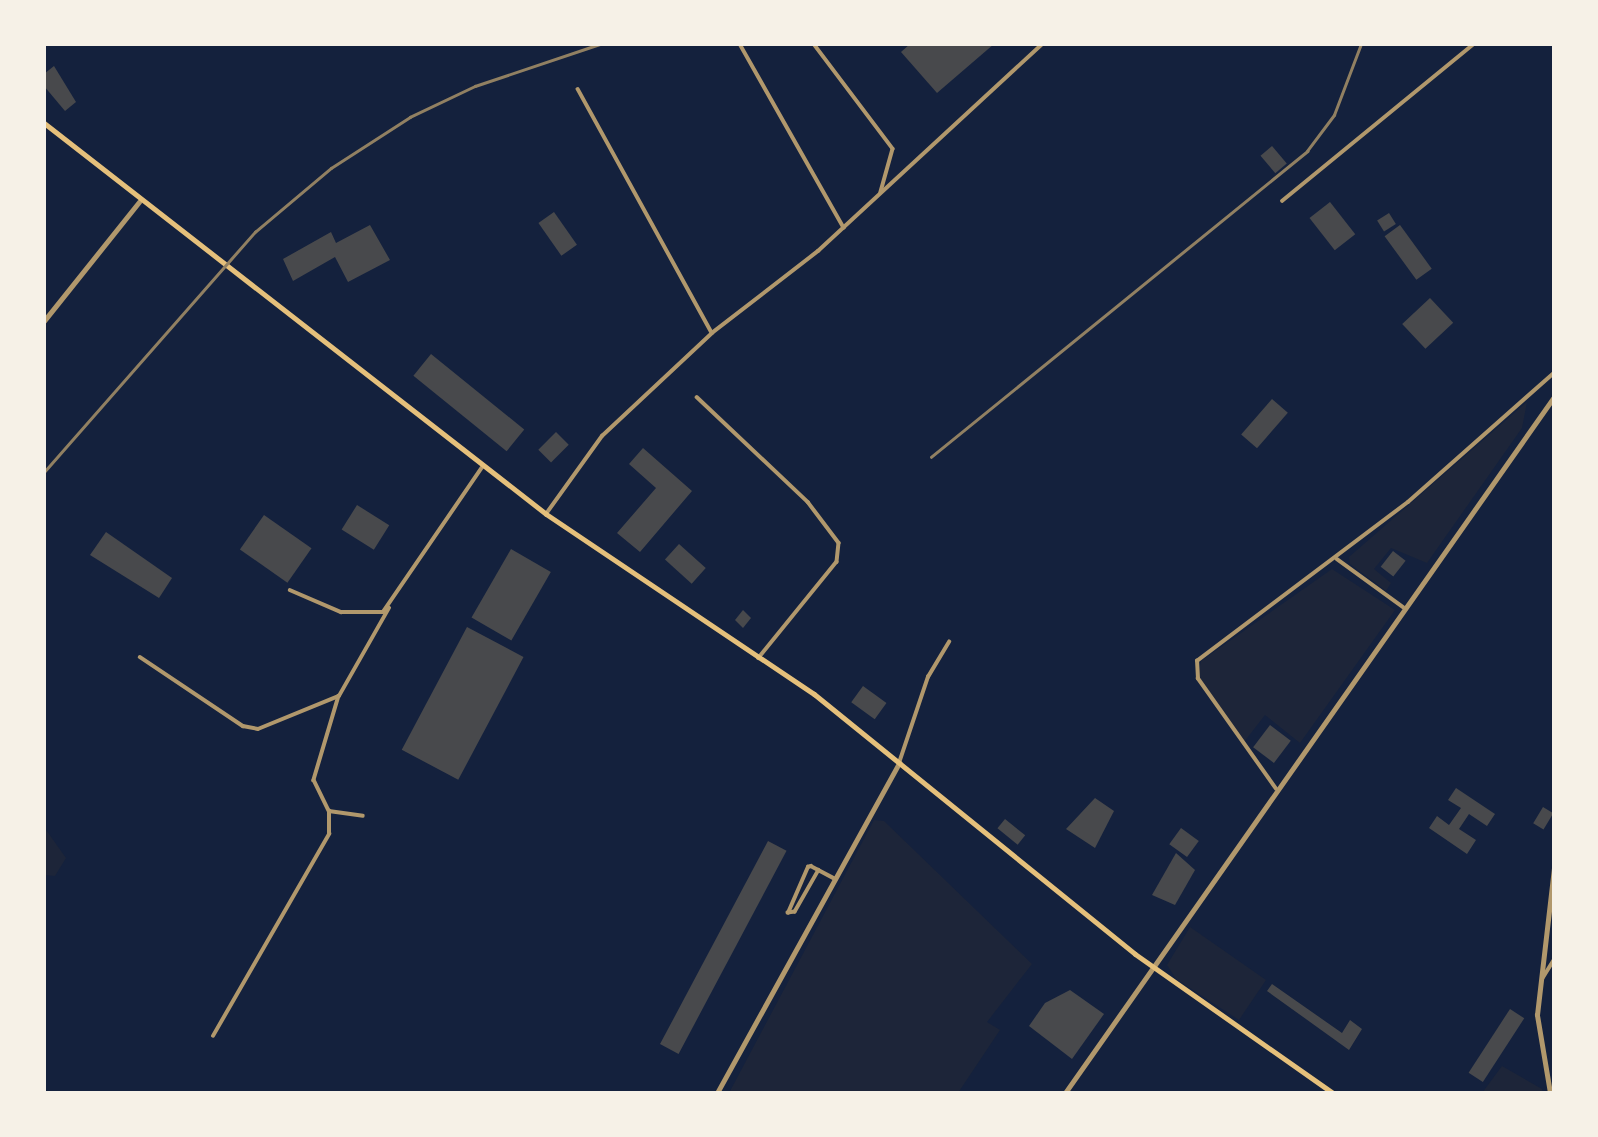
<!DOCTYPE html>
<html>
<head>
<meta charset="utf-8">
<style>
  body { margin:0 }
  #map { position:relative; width:1598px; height:1137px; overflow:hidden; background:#14213d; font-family:Manrope,sans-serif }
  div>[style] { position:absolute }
  .green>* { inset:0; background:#1d2539 }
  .building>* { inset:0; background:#48494c; transform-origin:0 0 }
  .minor>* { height:3.5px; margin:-1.75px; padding:0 1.75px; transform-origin:1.75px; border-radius:1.75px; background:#b1986c }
  .tertiary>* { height:4.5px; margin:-2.25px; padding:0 2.25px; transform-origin:2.25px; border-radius:2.25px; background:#b1986c }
  .secondary>* { height:5px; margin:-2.5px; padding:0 2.5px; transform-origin:2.5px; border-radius:2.5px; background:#e5c07b }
  .rail>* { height:2.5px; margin:-1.25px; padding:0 1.25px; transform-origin:1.25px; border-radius:1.25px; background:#918062 }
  span { translate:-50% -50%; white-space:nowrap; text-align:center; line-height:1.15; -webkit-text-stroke:5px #f6f1e7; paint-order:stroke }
  .frame { position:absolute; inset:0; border:46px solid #f6f1e7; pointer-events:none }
</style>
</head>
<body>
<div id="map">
  <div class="green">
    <i style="clip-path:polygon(1527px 402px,1522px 428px,1427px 563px,1391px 548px,1374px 569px,1391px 583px,1386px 591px,1350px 564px,1349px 557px)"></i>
    <i style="clip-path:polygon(1332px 569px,1395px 610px,1300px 743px,1265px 715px,1244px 742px,1198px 676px,1201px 661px)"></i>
    <i style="clip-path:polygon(874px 820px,884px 821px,1032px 964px,987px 1022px,1000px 1030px,958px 1093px,729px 1093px)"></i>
    <i style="clip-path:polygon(44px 827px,66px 858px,55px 876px,44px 875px)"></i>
    <i style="clip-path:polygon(1190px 927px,1266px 980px,1239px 1020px,1176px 979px,1167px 965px)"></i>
    <i style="clip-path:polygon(1502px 1066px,1542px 1089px,1543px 1093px,1482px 1093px)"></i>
  </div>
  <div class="building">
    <i style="clip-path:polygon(910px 44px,994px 44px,937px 93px,901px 52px)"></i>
    <i style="clip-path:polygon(54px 66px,76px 102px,65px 111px,44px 86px,44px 74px)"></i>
    <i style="left:1272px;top:146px;width:23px;height:15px;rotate:50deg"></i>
    <i style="left:1330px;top:202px;width:41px;height:26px;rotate:52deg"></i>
    <i style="left:554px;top:212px;width:40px;height:19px;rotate:55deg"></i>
    <i style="left:1389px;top:213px;width:13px;height:14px;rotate:58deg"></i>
    <i style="clip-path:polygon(370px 225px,390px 260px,348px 282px,335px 257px,293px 281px,283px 259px,331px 232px,336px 243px)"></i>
    <i style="left:1400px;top:225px;width:54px;height:19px;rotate:54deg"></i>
    <i style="left:1430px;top:298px;width:34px;height:38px;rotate:47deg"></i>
    <i style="left:431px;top:354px;width:120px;height:28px;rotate:39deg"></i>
    <i style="left:1272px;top:399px;width:21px;height:47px;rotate:41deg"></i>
    <i style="left:556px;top:432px;width:18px;height:25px;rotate:45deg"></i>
    <i style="clip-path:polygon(643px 448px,692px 491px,640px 552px,617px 533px,656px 488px,629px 464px)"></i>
    <i style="left:357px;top:505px;width:38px;height:29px;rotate:32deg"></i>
    <i style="left:264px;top:515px;width:58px;height:42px;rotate:35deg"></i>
    <i style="clip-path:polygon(106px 532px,172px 578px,159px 598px,90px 555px)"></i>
    <i style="left:679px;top:544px;width:36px;height:21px;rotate:42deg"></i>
    <i style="left:511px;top:549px;width:46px;height:79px;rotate:30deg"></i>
    <i style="left:1393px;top:551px;width:16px;height:20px;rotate:38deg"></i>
    <i style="clip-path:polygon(743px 610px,751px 618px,743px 628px,735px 620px)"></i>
    <i style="left:467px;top:627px;width:64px;height:139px;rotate:28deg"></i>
    <i style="left:863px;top:686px;width:29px;height:20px;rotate:36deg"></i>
    <i style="left:1270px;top:725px;width:26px;height:28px;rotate:37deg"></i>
    <i style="clip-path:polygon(1456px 788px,1495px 814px,1487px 826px,1469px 814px,1459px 829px,1476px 840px,1467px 854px,1429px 828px,1437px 816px,1449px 825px,1461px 808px,1448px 800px)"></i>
    <i style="clip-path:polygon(1095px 798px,1114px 811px,1095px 848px,1066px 829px)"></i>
    <i style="left:1543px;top:807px;width:12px;height:19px;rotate:31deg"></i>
    <i style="left:1005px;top:819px;width:26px;height:12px;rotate:39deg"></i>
    <i style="left:1181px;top:828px;width:22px;height:20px;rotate:36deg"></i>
    <i style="left:768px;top:841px;width:21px;height:230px;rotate:28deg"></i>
    <i style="clip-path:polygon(1176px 853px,1195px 870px,1175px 905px,1152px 895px)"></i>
    <i style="clip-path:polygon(1272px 984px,1342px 1033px,1350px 1020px,1362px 1029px,1349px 1050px,1267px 991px)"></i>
    <i style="clip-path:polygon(1070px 990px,1104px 1014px,1072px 1059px,1029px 1026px,1045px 1003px)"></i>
    <i style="left:1510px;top:1009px;width:17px;height:76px;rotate:33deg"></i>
  </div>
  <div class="minor">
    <i style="left:740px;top:44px;width:211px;rotate:60.5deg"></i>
    <i style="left:814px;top:44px;width:131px;rotate:53deg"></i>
    <i style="left:893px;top:149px;width:45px;rotate:105.6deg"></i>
    <i style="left:578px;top:89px;width:278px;rotate:61.2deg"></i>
    <i style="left:1282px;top:201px;width:248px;rotate:-39.3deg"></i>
    <i style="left:697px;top:397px;width:153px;rotate:43.4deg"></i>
    <i style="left:808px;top:502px;width:51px;rotate:52.9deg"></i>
    <i style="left:839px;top:543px;width:19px;rotate:96deg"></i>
    <i style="left:837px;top:562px;width:124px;rotate:129.1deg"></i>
    <i style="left:546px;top:514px;width:96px;rotate:-54.3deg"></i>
    <i style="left:602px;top:436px;width:151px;rotate:-43.1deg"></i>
    <i style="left:712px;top:333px;width:134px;rotate:-37.7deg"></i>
    <i style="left:818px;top:251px;width:305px;rotate:-42.7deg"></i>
    <i style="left:1337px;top:559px;width:82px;rotate:36deg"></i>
    <i style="left:290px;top:590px;width:56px;rotate:23.3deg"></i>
    <i style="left:341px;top:612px;width:42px"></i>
    <i style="left:383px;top:612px;width:177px;rotate:-55.6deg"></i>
    <i style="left:140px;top:657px;width:124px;rotate:33.8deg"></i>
    <i style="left:243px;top:726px;width:15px;rotate:11deg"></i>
    <i style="left:258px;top:729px;width:87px;rotate:-22.2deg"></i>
    <i style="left:339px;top:696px;width:101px;rotate:-60.4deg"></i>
    <i style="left:339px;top:696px;width:88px;rotate:106.6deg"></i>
    <i style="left:314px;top:780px;width:34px;rotate:64deg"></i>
    <i style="left:329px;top:811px;width:34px;rotate:8deg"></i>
    <i style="left:899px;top:763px;width:91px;rotate:-71.4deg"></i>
    <i style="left:928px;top:677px;width:41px;rotate:-59deg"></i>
    <i style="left:1276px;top:789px;width:135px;rotate:-125.3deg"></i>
    <i style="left:1198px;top:679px;width:18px;rotate:-93deg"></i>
    <i style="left:1197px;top:661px;width:264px;rotate:-37deg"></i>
    <i style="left:1408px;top:502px;width:195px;rotate:-41.5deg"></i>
    <i style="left:819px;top:870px;width:48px;rotate:119.7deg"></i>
    <i style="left:795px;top:912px;width:7px;rotate:172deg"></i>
    <i style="left:788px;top:913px;width:50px;rotate:-66.5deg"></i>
    <i style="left:808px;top:867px;width:3px;rotate:-18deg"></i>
    <i style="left:811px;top:866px;width:27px;rotate:28deg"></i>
    <i style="left:1542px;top:979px;width:22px;rotate:-58deg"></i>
    <i style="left:213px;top:1036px;width:233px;rotate:-60.1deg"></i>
    <i style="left:329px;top:834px;width:23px;rotate:-90deg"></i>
  </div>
  <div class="tertiary">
    <i style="left:44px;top:321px;width:152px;rotate:-51.4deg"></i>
    <i style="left:717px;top:1093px;width:377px;rotate:-61.1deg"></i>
    <i style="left:1065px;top:1093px;width:851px;rotate:-54.91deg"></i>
    <i style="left:1550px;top:1093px;width:79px;rotate:-99.5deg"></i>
    <i style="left:1537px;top:1015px;width:149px;rotate:-83.4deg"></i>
  </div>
  <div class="secondary">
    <i style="left:44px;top:123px;width:636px;rotate:37.91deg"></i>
    <i style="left:546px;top:514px;width:323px;rotate:33.9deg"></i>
    <i style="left:814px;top:694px;width:413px;rotate:39deg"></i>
    <i style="left:1135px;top:954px;width:242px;rotate:35.1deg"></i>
  </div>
  <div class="rail">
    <i style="left:931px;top:457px;width:485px;rotate:-39.1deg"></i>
    <i style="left:1307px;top:151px;width:45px;rotate:-53.1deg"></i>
    <i style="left:1334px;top:115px;width:76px;rotate:-69.2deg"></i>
    <i style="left:44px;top:472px;width:320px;rotate:-48.7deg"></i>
    <i style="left:255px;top:232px;width:99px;rotate:-40.1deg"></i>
    <i style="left:331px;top:168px;width:94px;rotate:-32.8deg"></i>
    <i style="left:410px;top:117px;width:72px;rotate:-25.5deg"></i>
    <i style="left:475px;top:86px;width:132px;rotate:-18.6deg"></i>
  </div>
  <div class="frame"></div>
</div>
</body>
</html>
